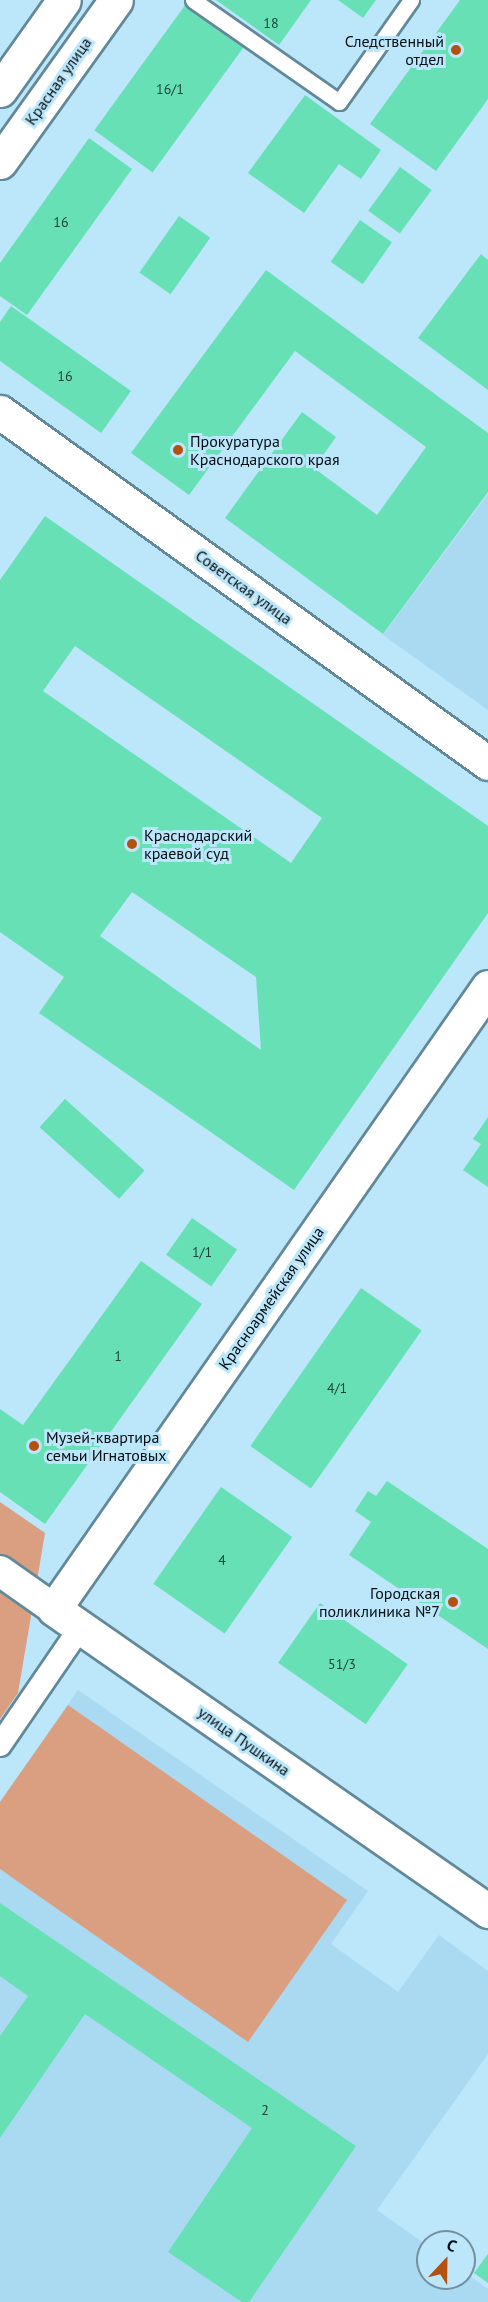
<!DOCTYPE html>
<html>
<head>
<meta charset="utf-8">
<style>
  body { margin:0 }
  #map { position:relative; width:488px; height:2302px; overflow:hidden; background:#bce6f9; font-family:"PT Sans",sans-serif }
  div>[style] { position:absolute }
  .built>* { inset:0; background:#a9daf1 }
  .green>* { inset:0; background:#da9e80 }
  .building>* { inset:0; background:#68e0b5; transform-origin:0 0 }
  .roads { filter:drop-shadow(2px 0 #62899a) drop-shadow(-2px 0 #62899a) drop-shadow(0 2px #62899a) drop-shadow(0 -2px #62899a) }
  .service>* { height:15px; margin:-7.5px; padding:0 7.5px; transform-origin:7.5px; border-radius:7.5px; background:#fff }
  .pedestrian>* { height:22px; margin:-11px; padding:0 11px; transform-origin:11px; border-radius:11px; background:#fff }
  .minor>* { height:30px; margin:-15px; padding:0 15px; transform-origin:15px; border-radius:15px; background:#fff }
  .tertiary>* { height:33px; margin:-16.5px; padding:0 16.5px; transform-origin:16.5px; border-radius:16.5px; background:#fff }
  .dots>* { width:16px; height:16px; translate:-50% -50%; box-sizing:border-box; border:3px solid #bce6f9; border-radius:50% }
  span { translate:-50% -50%; white-space:nowrap; text-align:center; line-height:1.15; -webkit-text-stroke:6px #bce6f9; paint-order:stroke }
  .number-label { font-size:14px; color:#1c433d }
  .number-label span { -webkit-text-stroke-width:0 }
  .poi-label { font-size:16px; color:#020f15 }
  .right { translate:-100% -50%; text-align:right }
  .left { translate:0 -50%; text-align:left }
  .street-label { font-size:16px; color:#020f15 }
  .north { position:absolute; left:416px; top:2230px; width:60px; height:60px; box-sizing:border-box; background:#bce6f9; border:2px solid #72909e; border-radius:50%; rotate:22deg; font-size:16px; font-weight:700; line-height:24px; text-align:center; color:#020f15 }
  .north::after { content:''; display:block; margin:auto; width:21px; height:27px; background:#b35113; clip-path:polygon(50% 0,100% 100%,50% 72%,0 100%) }
</style>
</head>
<body>
<div id="map">
  <div class="built">
    <i style="clip-path:polygon(488px 494px,488px 710px,383px 635px)"></i>
    <i style="clip-path:polygon(78px 1690px,368px 1891px,331px 1944px,398px 1992px,439px 1935px,488px 1971px,488px 2054px,377px 2210px,428px 2246px,428px 2278px,464px 2278px,464px 2272px,488px 2289px,488px 2302px,0 2302px,0 1802px)"></i>
  </div>
  <div class="green">
    <i style="clip-path:polygon(0 1502px,45px 1533px,18px 1693px,0 1719px)"></i>
    <i style="clip-path:polygon(68px 1705px,347px 1900px,248px 2042px,0 1869px,0 1802px)"></i>
  </div>
  <div class="building">
    <i style="clip-path:polygon(216px 0,311px 0,279px 45px)"></i>
    <i style="clip-path:polygon(338px 0,376px 0,363px 18px)"></i>
    <i style="clip-path:polygon(460px 0,488px 0,488px 99px,436px 171px,370px 124px)"></i>
    <i style="left:186px;top:4px;width:72px;height:156px;rotate:36deg"></i>
    <i style="clip-path:polygon(305px 95px,381px 150px,361px 179px,339px 164px,304px 213px,248px 173px)"></i>
    <i style="clip-path:polygon(89px 138px,132px 169px,27px 315px,0 296px,0 263px)"></i>
    <i style="left:400px;top:167px;width:39px;height:54px;rotate:36deg"></i>
    <i style="left:179px;top:216px;width:38px;height:69px;rotate:35deg"></i>
    <i style="left:360px;top:220px;width:39px;height:51px;rotate:35deg"></i>
    <i style="clip-path:polygon(481px 254px,488px 260px,488px 390px,418px 338px)"></i>
    <i style="clip-path:polygon(266px 270px,488px 433px,488px 492px,383px 634px,225px 518px,302px 412px,336px 437px,314px 468px,377px 515px,426px 447px,295px 351px,189px 495px,131px 453px)"></i>
    <i style="clip-path:polygon(11px 306px,131px 391px,101px 433px,0 361px,0 322px)"></i>
    <i style="clip-path:polygon(evenodd,45px 516px,488px 826px,488px 913px,294px 1190px,39px 1013px,64px 977px,0 932px,0 580px,45px 516px,75px 646px,322px 818px,291px 863px,43px 691px,75px 646px,45px 516px,132px 892px,256px 977px,261px 1050px,100px 936px,132px 892px)"></i>
    <i style="left:65px;top:1099px;width:107px;height:38px;rotate:42deg"></i>
    <i style="clip-path:polygon(488px 1117px,488px 1187px,463px 1170px,481px 1144px,473px 1139px)"></i>
    <i style="left:192px;top:1218px;width:55px;height:45px;rotate:35deg"></i>
    <i style="clip-path:polygon(141px 1261px,202px 1304px,45px 1524px,0 1492px,0 1409px,23px 1425px)"></i>
    <i style="left:361px;top:1288px;width:74px;height:193px;rotate:35deg"></i>
    <i style="clip-path:polygon(387px 1481px,488px 1549px,488px 1649px,349px 1555px,371px 1522px,355px 1511px,368px 1491px,376px 1496px)"></i>
    <i style="left:221px;top:1487px;width:87px;height:118px;rotate:35deg"></i>
    <i style="left:320px;top:1603px;width:107px;height:73px;rotate:35deg"></i>
    <i style="clip-path:polygon(0 1903px,356px 2146px,249px 2302px,242px 2302px,168px 2252px,252px 2128px,85px 2014px,0 2138px,0 2036px,28px 1996px,0 1976px)"></i>
    <i style="clip-path:polygon(488px 2254px,488px 2283px,474px 2273px)"></i>
  </div>
  <div class="roads">
    <div class="service">
      <i style="left:193px;top:0;width:178px;rotate:34.9deg"></i>
      <i style="left:339px;top:102px;width:125px;rotate:-54.8deg"></i>
    </div>
    <div class="pedestrian">
      <i style="left:0;top:1745px;width:142px;rotate:-55.6deg"></i>
    </div>
    <div class="minor">
      <i style="left:0;top:1571px;width:66px;rotate:35.1deg"></i>
    </div>
    <div class="tertiary">
      <i style="left:0;top:90px;width:110px;rotate:-54.6deg"></i>
      <i style="left:0;top:162px;width:199px;rotate:-54.4deg"></i>
      <i style="left:0;top:412px;width:601px;rotate:35.73deg"></i>
      <i style="left:488px;top:987px;width:758px;rotate:124.91deg"></i>
      <i style="left:54px;top:1609px;width:529px;rotate:34.83deg"></i>
    </div>
  </div>
  <div class="dots">
    <i style="left:456px;top:50px;background:#b35113"></i>
    <i style="left:178px;top:450px;background:#b35113"></i>
    <i style="left:132px;top:844px;background:#b35113"></i>
    <i style="left:34px;top:1446px;background:#b35113"></i>
    <i style="left:453px;top:1602px;background:#b35113"></i>
  </div>
  <div class="number-label">
    <span style="left:271px;top:23px">18</span>
    <span style="left:170px;top:89px">16/1</span>
    <span style="left:61px;top:222px">16</span>
    <span style="left:65px;top:376px">16</span>
    <span style="left:202px;top:1252px">1/1</span>
    <span style="left:118px;top:1356px">1</span>
    <span style="left:337px;top:1388px">4/1</span>
    <span style="left:222px;top:1560px">4</span>
    <span style="left:342px;top:1664px">51/3</span>
    <span style="left:265px;top:2110px">2</span>
  </div>
  <div class="poi-label">
    <span class="right" style="left:444px;top:50px">Следственный<br>отдел</span>
    <span class="left" style="left:190px;top:450px">Прокуратура<br>Краснодарского края</span>
    <span class="left" style="left:144px;top:844px">Краснодарский<br>краевой суд</span>
    <span class="left" style="left:46px;top:1446px">Музей-квартира<br>семьи Игнатовых</span>
    <span class="right" style="left:440px;top:1602px">Городская<br>поликлиника №7</span>
  </div>
  <div class="street-label">
    <span style="left:58px;top:81px;rotate:-55deg">Красная улица</span>
    <span style="left:244px;top:587px;rotate:36deg">Советская улица</span>
    <span style="left:271px;top:1298px;rotate:-55deg">Красноармейская улица</span>
    <span style="left:244px;top:1741px;rotate:35deg">улица Пушкина</span>
  </div>
  <div class="north">С</div>
</div>
</body>
</html>
